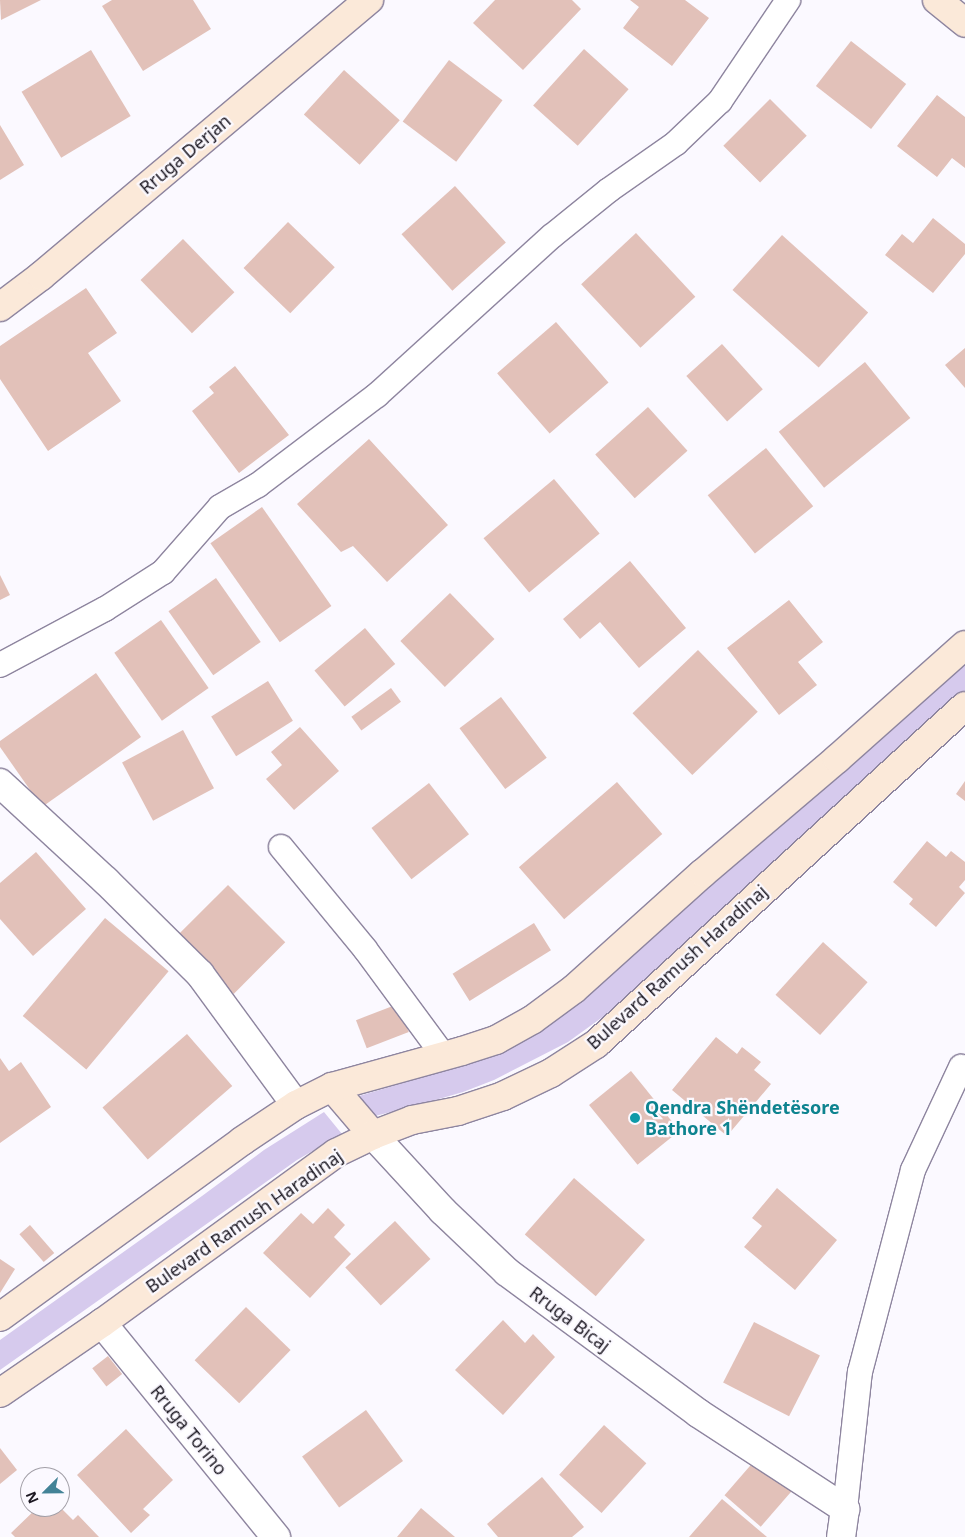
<!DOCTYPE html>
<html>
<head>
<meta charset="utf-8">
<style>
  body { margin:0 }
  #map { position:relative; width:965px; height:1537px; overflow:hidden; background:#fbf9ff; font-family:"Noto Sans",sans-serif }
  div>[style] { position:absolute }
  .green>* { inset:0; background:#d6caed }
  .building>* { inset:0; background:#e2c1b9; transform-origin:0 0 }
  .roads { filter:drop-shadow(1px 0 #8e859f) drop-shadow(-1px 0 #8e859f) drop-shadow(0 1px #8e859f) drop-shadow(0 -1px #8e859f) }
  .lane>* { height:24px; margin:-12px; padding:0 12px; transform-origin:12px; border-radius:12px; background:#fff }
  .street>* { height:28px; margin:-14px; padding:0 14px; transform-origin:14px; border-radius:14px; background:#fff }
  .secondary>* { height:28px; margin:-14px; padding:0 14px; transform-origin:14px; border-radius:14px; background:#fbe9d9 }
  .dots>* { width:14px; height:14px; translate:-50% -50%; box-sizing:border-box; border:2px solid #fbf9ff; border-radius:50% }
  span { translate:-50% -50%; white-space:nowrap; text-align:center; line-height:1.15; -webkit-text-stroke:4.5px #fbf9ff; paint-order:stroke }
  .street-label { font-size:18px; color:#1c1822 }
  .culture-label { font-size:18px; color:#0d838f; font-weight:700 }
  .left { translate:0 -50%; text-align:left }
  .north { position:absolute; left:20px; top:1467px; width:50px; height:50px; box-sizing:border-box; background:#fbf9ff; border:1px solid #a29fa7; border-radius:50%; rotate:247deg; font-size:14px; font-weight:700; line-height:20px; text-align:center; color:#1c1822 }
  .north::after { content:''; display:block; margin:auto; width:18px; height:22px; background:#438397; clip-path:polygon(50% 0,100% 100%,50% 72%,0 100%) }
</style>
</head>
<body>
<div id="map">
  <div class="green">
    <i style="clip-path:polygon(965px 662px,965px 693px,604px 1016px,568px 1042px,494px 1080px,463px 1092px,411px 1107px,375px 1116px,359px 1096px,440px 1072px,485px 1056px,561px 1015px,584px 998px,728px 869px)"></i>
    <i style="clip-path:polygon(324px 1112px,342px 1134px,297px 1160px,0 1370px,0 1340px,202px 1196px,264px 1150px)"></i>
  </div>
  <div class="building">
    <i style="clip-path:polygon(0 0,41px 0,1px 20px)"></i>
    <i style="clip-path:polygon(112px 0,193px 0,211px 29px,143px 71px,102px 6px)"></i>
    <i style="clip-path:polygon(495px 0,572px 0,581px 9px,523px 70px,473px 23px)"></i>
    <i style="clip-path:polygon(630px 0,685px 0,709px 18px,672px 66px,623px 28px,639px 7px)"></i>
    <i style="left:851px;top:41px;width:70px;height:57px;rotate:38deg"></i>
    <i style="left:584px;top:49px;width:60px;height:76px;rotate:42deg"></i>
    <i style="left:91px;top:50px;width:77px;height:81px;rotate:59deg"></i>
    <i style="left:449px;top:60px;width:67px;height:77px;rotate:37deg"></i>
    <i style="left:344px;top:70px;width:75px;height:60px;rotate:42deg"></i>
    <i style="clip-path:polygon(937px 95px,965px 117px,965px 168px,952px 158px,937px 177px,897px 146px)"></i>
    <i style="left:770px;top:99px;width:52px;height:66px;rotate:45deg"></i>
    <i style="clip-path:polygon(0 125px,24px 165px,0 180px)"></i>
    <i style="left:455px;top:186px;width:76px;height:72px;rotate:48deg"></i>
    <i style="clip-path:polygon(933px 218px,965px 244px,965px 254px,933px 293px,885px 255px,902px 234px,913px 243px)"></i>
    <i style="left:288px;top:222px;width:65px;height:64px;rotate:44deg"></i>
    <i style="left:636px;top:233px;width:87px;height:75px;rotate:47deg"></i>
    <i style="left:782px;top:235px;width:116px;height:74px;rotate:42deg"></i>
    <i style="left:183px;top:239px;width:74px;height:59px;rotate:46deg"></i>
    <i style="clip-path:polygon(86px 288px,117px 333px,88px 353px,121px 401px,48px 451px,0 379px,0 346px)"></i>
    <i style="left:556px;top:322px;width:80px;height:78px;rotate:49deg"></i>
    <i style="left:722px;top:344px;width:61px;height:48px;rotate:48deg"></i>
    <i style="clip-path:polygon(965px 348px,965px 388px,945px 365px)"></i>
    <i style="left:865px;top:362px;width:72px;height:111px;rotate:51deg"></i>
    <i style="clip-path:polygon(235px 366px,289px 435px,239px 473px,192px 411px,214px 393px,209px 387px)"></i>
    <i style="left:648px;top:407px;width:59px;height:71px;rotate:48deg"></i>
    <i style="clip-path:polygon(369px 439px,448px 525px,387px 582px,353px 546px,341px 552px,297px 504px)"></i>
    <i style="left:766px;top:448px;width:75px;height:75px;rotate:51deg"></i>
    <i style="left:554px;top:479px;width:71px;height:92px;rotate:50deg"></i>
    <i style="left:262px;top:507px;width:121px;height:63px;rotate:55deg"></i>
    <i style="clip-path:polygon(630px 561px,686px 628px,639px 668px,600px 622px,580px 639px,563px 619px)"></i>
    <i style="clip-path:polygon(0 575px,10px 595px,0 600px)"></i>
    <i style="left:216px;top:578px;width:78px;height:58px;rotate:55deg"></i>
    <i style="left:450px;top:593px;width:64px;height:69px;rotate:46deg"></i>
    <i style="clip-path:polygon(789px 600px,823px 642px,798px 662px,817px 685px,779px 715px,727px 648px)"></i>
    <i style="left:161px;top:620px;width:83px;height:57px;rotate:55deg"></i>
    <i style="left:365px;top:628px;width:47px;height:66px;rotate:50deg"></i>
    <i style="left:698px;top:650px;width:86px;height:91px;rotate:46deg"></i>
    <i style="clip-path:polygon(96px 673px,141px 737px,42px 807px,0 747px,0 741px)"></i>
    <i style="left:268px;top:681px;width:47px;height:67px;rotate:58deg"></i>
    <i style="left:391px;top:688px;width:17px;height:49px;rotate:54deg"></i>
    <i style="left:501px;top:697px;width:76px;height:52px;rotate:53deg"></i>
    <i style="clip-path:polygon(300px 727px,339px 771px,294px 810px,266px 779px,282px 765px,271px 752px)"></i>
    <i style="left:183px;top:730px;width:66px;height:69px;rotate:62deg"></i>
    <i style="clip-path:polygon(965px 781px,965px 801px,956px 794px)"></i>
    <i style="left:617px;top:782px;width:69px;height:130px;rotate:49deg"></i>
    <i style="left:429px;top:783px;width:65px;height:73px;rotate:52deg"></i>
    <i style="clip-path:polygon(927px 841px,946px 857px,951px 851px,965px 862px,965px 880px,959px 887px,965px 893px,936px 927px,909px 904px,913px 899px,893px 882px)"></i>
    <i style="clip-path:polygon(36px 852px,86px 909px,33px 956px,0 919px,0 883px)"></i>
    <i style="left:228px;top:885px;width:81px;height:73px;rotate:45deg"></i>
    <i style="left:105px;top:918px;width:83px;height:128px;rotate:40deg"></i>
    <i style="left:534px;top:923px;width:32px;height:96px;rotate:58deg"></i>
    <i style="left:823px;top:942px;width:60px;height:71px;rotate:42deg"></i>
    <i style="left:398px;top:1004px;width:30px;height:45px;rotate:69deg"></i>
    <i style="left:187px;top:1034px;width:69px;height:112px;rotate:49deg"></i>
    <i style="clip-path:polygon(716px 1037px,737px 1054px,742px 1047px,761px 1062px,754px 1070px,771px 1084px,727px 1136px,672px 1090px)"></i>
    <i style="clip-path:polygon(0 1058px,9px 1071px,21px 1062px,51px 1107px,0 1143px)"></i>
    <i style="left:631px;top:1071px;width:77px;height:54px;rotate:51deg"></i>
    <i style="left:574px;top:1178px;width:94px;height:75px;rotate:41deg"></i>
    <i style="clip-path:polygon(777px 1188px,837px 1240px,795px 1290px,744px 1247px,762px 1226px,752px 1218px)"></i>
    <i style="clip-path:polygon(328px 1208px,345px 1225px,334px 1237px,351px 1254px,310px 1298px,263px 1253px,301px 1213px,313px 1224px)"></i>
    <i style="left:395px;top:1221px;width:52px;height:68px;rotate:47deg"></i>
    <i style="left:30px;top:1225px;width:37px;height:14px;rotate:49deg"></i>
    <i style="clip-path:polygon(0 1259px,15px 1269px,0 1293px)"></i>
    <i style="left:246px;top:1307px;width:62px;height:74px;rotate:44deg"></i>
    <i style="clip-path:polygon(503px 1320px,525px 1343px,533px 1334px,555px 1357px,503px 1415px,455px 1370px)"></i>
    <i style="left:754px;top:1322px;width:74px;height:68px;rotate:27deg"></i>
    <i style="left:108px;top:1356px;width:23px;height:20px;rotate:52deg"></i>
    <i style="left:366px;top:1410px;width:63px;height:79px;rotate:54deg"></i>
    <i style="left:604px;top:1425px;width:57px;height:67px;rotate:42deg"></i>
    <i style="clip-path:polygon(126px 1429px,173px 1480px,143px 1509px,150px 1515px,131px 1533px,77px 1475px)"></i>
    <i style="clip-path:polygon(0 1448px,17px 1470px,0 1484px)"></i>
    <i style="left:756px;top:1459px;width:48px;height:48px;rotate:41deg"></i>
    <i style="clip-path:polygon(542px 1477px,584px 1527px,572px 1537px,498px 1537px,487px 1524px)"></i>
    <i style="clip-path:polygon(722px 1499px,767px 1537px,689px 1537px)"></i>
    <i style="clip-path:polygon(38px 1507px,60px 1507px,73px 1520px,78px 1515px,99px 1537px,15px 1537px,11px 1533px)"></i>
    <i style="clip-path:polygon(421px 1508px,455px 1537px,397px 1537px)"></i>
  </div>
  <div class="roads">
    <div class="lane">
      <i style="left:0;top:665px;width:119px;rotate:-28.1deg"></i>
      <i style="left:105px;top:609px;width:69px;rotate:-32.5deg"></i>
      <i style="left:163px;top:572px;width:86px;rotate:-48.8deg"></i>
      <i style="left:220px;top:507px;width:44px;rotate:-30.1deg"></i>
      <i style="left:258px;top:485px;width:149px;rotate:-37.1deg"></i>
      <i style="left:377px;top:395px;width:236px;rotate:-42.3deg"></i>
      <i style="left:552px;top:236px;width:73px;rotate:-38.9deg"></i>
      <i style="left:609px;top:190px;width:82px;rotate:-35deg"></i>
      <i style="left:676px;top:143px;width:61px;rotate:-43.7deg"></i>
      <i style="left:720px;top:101px;width:122px;rotate:-56deg"></i>
      <i style="left:281px;top:847px;width:132px;rotate:50.5deg"></i>
      <i style="left:365px;top:949px;width:133px;rotate:53.6deg"></i>
      <i style="left:845px;top:1509px;width:138px;rotate:-83.8deg"></i>
      <i style="left:860px;top:1372px;width:209px;rotate:-75.3deg"></i>
      <i style="left:913px;top:1170px;width:114px;rotate:-65deg"></i>
    </div>
    <div class="street">
      <i style="left:0;top:783px;width:144px;rotate:42.8deg"></i>
      <i style="left:106px;top:881px;width:132px;rotate:44.7deg"></i>
      <i style="left:200px;top:974px;width:162px;rotate:53.8deg"></i>
      <i style="left:373px;top:1135px;width:103px;rotate:47.4deg"></i>
      <i style="left:443px;top:1211px;width:88px;rotate:43.6deg"></i>
      <i style="left:507px;top:1272px;width:237px;rotate:36.4deg"></i>
      <i style="left:698px;top:1413px;width:176px;rotate:33.1deg"></i>
      <i style="left:845px;top:1509px;width:28px;rotate:98deg"></i>
      <i style="left:102px;top:1323px;width:276px;rotate:50.9deg"></i>
    </div>
    <div class="secondary">
      <i style="left:937px;top:0;width:36px;rotate:39deg"></i>
      <i style="left:0;top:307px;width:51px;rotate:-37.1deg"></i>
      <i style="left:41px;top:276px;width:429px;rotate:-40.1deg"></i>
      <i style="left:332px;top:1087px;width:63px;rotate:49.5deg"></i>
      <i style="left:0;top:1317px;width:299px;rotate:-36deg"></i>
      <i style="left:242px;top:1141px;width:65px;rotate:-33.7deg"></i>
      <i style="left:296px;top:1105px;width:40px;rotate:-26.6deg"></i>
      <i style="left:332px;top:1087px;width:135px;rotate:-15.5deg"></i>
      <i style="left:462px;top:1051px;width:36px;rotate:-18deg"></i>
      <i style="left:496px;top:1040px;width:41px;rotate:-29.1deg"></i>
      <i style="left:532px;top:1020px;width:52px;rotate:-36.4deg"></i>
      <i style="left:574px;top:989px;width:173px;rotate:-42deg"></i>
      <i style="left:703px;top:873px;width:176px;rotate:-40.4deg"></i>
      <i style="left:837px;top:759px;width:171px;rotate:-41.7deg"></i>
      <i style="left:0;top:1393px;width:124px;rotate:-34.5deg"></i>
      <i style="left:102px;top:1323px;width:289px;rotate:-36deg"></i>
      <i style="left:336px;top:1153px;width:41px;rotate:-25.9deg"></i>
      <i style="left:373px;top:1135px;width:42px;rotate:-21deg"></i>
      <i style="left:412px;top:1120px;width:47px;rotate:-11.1deg"></i>
      <i style="left:458px;top:1111px;width:47px;rotate:-18.4deg"></i>
      <i style="left:503px;top:1096px;width:53px;rotate:-25.6deg"></i>
      <i style="left:551px;top:1073px;width:54px;rotate:-32.8deg"></i>
      <i style="left:596px;top:1044px;width:500px;rotate:-42.49deg"></i>
    </div>
  </div>
  <div class="dots">
    <i style="left:635px;top:1118px;background:#0f9aa8"></i>
  </div>
  <div class="street-label">
    <span style="left:185px;top:154px;rotate:-40deg">Rruga Derjan</span>
    <span style="left:677px;top:967px;rotate:-42deg">Bulevard Ramush Haradinaj</span>
    <span style="left:244px;top:1221px;rotate:-35deg">Bulevard Ramush Haradinaj</span>
    <span style="left:570px;top:1319px;rotate:37deg">Rruga Bicaj</span>
    <span style="left:189px;top:1430px;rotate:51deg">Rruga Torino</span>
  </div>
  <div class="culture-label">
    <span class="left" style="left:645px;top:1118px">Qendra Shëndetësore<br>Bathore 1</span>
  </div>
  <div class="north">N</div>
</div>
</body>
</html>
